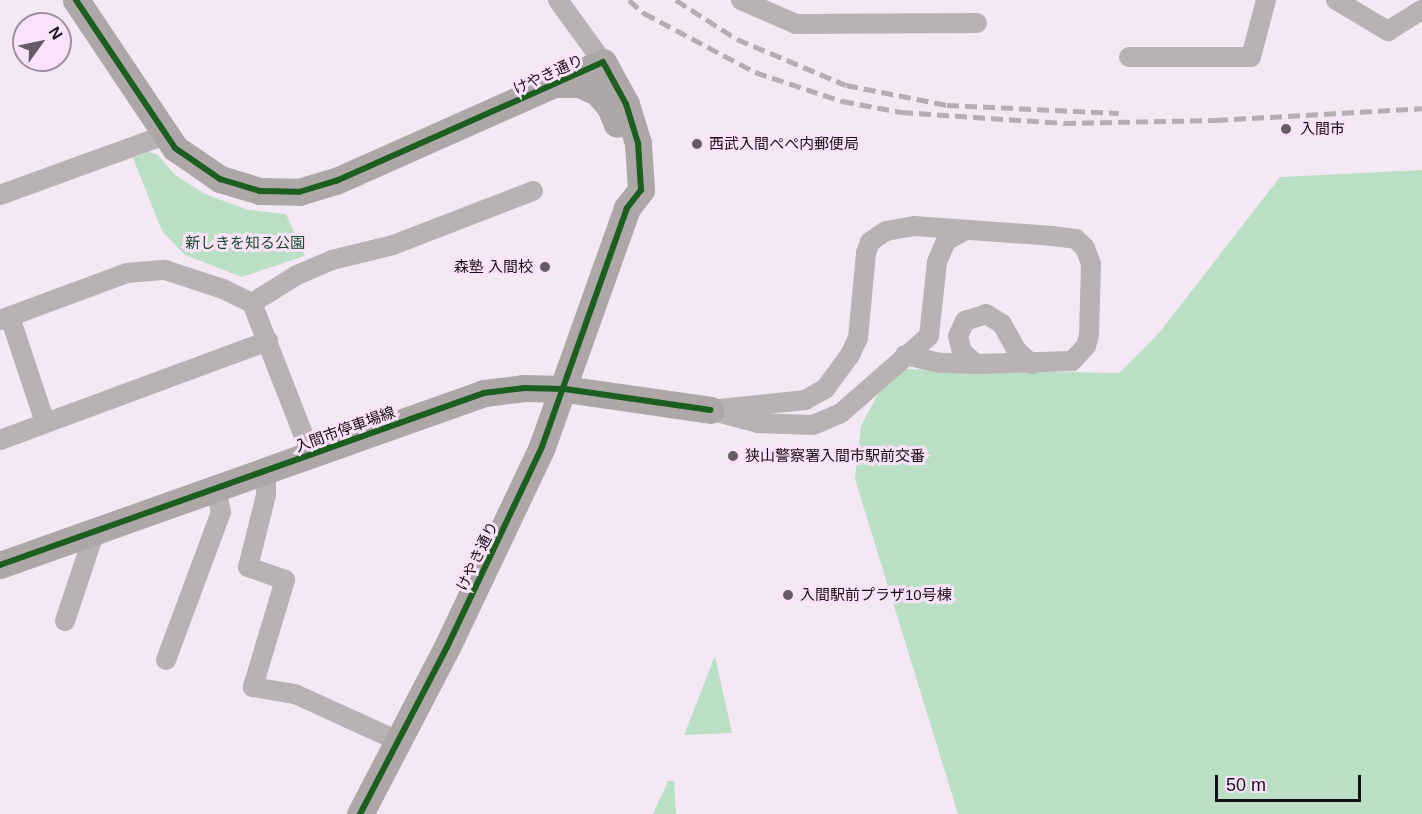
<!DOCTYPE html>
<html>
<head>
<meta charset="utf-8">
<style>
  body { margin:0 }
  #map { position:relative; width:1422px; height:814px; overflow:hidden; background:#f5e8f5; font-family:Helvetica,"Noto Sans JP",sans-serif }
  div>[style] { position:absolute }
  .green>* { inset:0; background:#bbdfc4 }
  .street>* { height:20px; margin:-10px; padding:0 10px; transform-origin:10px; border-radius:10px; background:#b8b2b4 }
  .secondary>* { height:27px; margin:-13.5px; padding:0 13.5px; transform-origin:13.5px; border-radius:13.5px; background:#aea7a8 }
  .rail>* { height:4.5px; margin-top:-2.25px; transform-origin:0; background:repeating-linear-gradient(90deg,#b5adb4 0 12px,transparent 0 18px) }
  .cycleway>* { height:6px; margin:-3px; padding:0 3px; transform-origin:3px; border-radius:3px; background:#1b5e20 }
  .dots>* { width:16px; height:16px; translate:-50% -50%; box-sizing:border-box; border:3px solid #fae3fa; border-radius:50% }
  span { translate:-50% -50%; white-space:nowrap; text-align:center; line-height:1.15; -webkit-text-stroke:6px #fae3fa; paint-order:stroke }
  .street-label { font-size:15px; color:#170f17 }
  .poi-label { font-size:15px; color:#170f17 }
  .left { translate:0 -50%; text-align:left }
  .right { translate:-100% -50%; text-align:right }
  .park-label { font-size:15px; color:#134a25 }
  .north { position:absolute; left:12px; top:12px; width:60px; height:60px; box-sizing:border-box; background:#fae3fa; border:2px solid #9f8e9f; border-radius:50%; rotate:57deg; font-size:16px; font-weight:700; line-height:24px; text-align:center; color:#170f17 }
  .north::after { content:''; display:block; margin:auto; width:21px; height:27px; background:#655b65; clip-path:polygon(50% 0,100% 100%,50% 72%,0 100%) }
  .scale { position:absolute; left:1215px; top:775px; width:146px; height:27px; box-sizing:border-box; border:3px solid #170f17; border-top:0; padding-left:8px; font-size:18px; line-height:21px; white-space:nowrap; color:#170f17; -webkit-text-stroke:4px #fae3fa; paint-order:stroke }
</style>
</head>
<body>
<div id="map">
  <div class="green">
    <i style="clip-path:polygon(148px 152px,157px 154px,175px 175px,205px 194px,248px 210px,286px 214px,305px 256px,242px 277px,185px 255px,162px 231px,133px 158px)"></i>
    <i style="clip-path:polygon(1422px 170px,1422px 814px,958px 814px,855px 479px,861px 426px,881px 388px,903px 369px,1119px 373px,1159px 333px,1280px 177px)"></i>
    <i style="clip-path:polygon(715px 656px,732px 733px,684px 735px)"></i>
    <i style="clip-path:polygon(668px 781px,674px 781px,676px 814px,653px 814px)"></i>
  </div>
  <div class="street">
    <i style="left:558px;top:0;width:77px;rotate:54deg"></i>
    <i style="left:741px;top:0;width:60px;rotate:23.6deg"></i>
    <i style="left:796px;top:24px;width:181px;rotate:-0.3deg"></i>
    <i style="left:1336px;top:0;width:61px;rotate:30.8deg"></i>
    <i style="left:1388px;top:31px;width:40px;rotate:-32deg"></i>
    <i style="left:1129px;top:57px;width:122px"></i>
    <i style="left:1251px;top:57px;width:59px;rotate:-75.3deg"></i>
    <i style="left:0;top:195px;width:176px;rotate:-20deg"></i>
    <i style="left:252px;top:303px;width:53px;rotate:-31.9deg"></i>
    <i style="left:297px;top:275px;width:38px;rotate:-23deg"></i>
    <i style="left:332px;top:260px;width:63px;rotate:-13.8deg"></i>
    <i style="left:393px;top:245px;width:150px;rotate:-21.1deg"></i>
    <i style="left:10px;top:317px;width:111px;rotate:71.6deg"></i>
    <i style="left:0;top:320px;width:135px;rotate:-20.3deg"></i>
    <i style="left:127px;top:273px;width:38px;rotate:-5deg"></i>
    <i style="left:165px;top:270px;width:61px;rotate:18.1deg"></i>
    <i style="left:223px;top:289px;width:32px;rotate:26deg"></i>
    <i style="left:252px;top:303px;width:162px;rotate:68.7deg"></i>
    <i style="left:976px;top:364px;width:18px;rotate:-139deg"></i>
    <i style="left:962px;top:352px;width:16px;rotate:-104deg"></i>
    <i style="left:958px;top:336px;width:17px;rotate:-65deg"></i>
    <i style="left:965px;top:321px;width:22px;rotate:-18deg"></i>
    <i style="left:986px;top:314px;width:19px;rotate:32deg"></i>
    <i style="left:1002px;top:324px;width:31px;rotate:61deg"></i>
    <i style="left:1017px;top:351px;width:20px;rotate:41deg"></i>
    <i style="left:710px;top:410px;width:96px;rotate:-6deg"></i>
    <i style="left:805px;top:400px;width:23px;rotate:-29deg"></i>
    <i style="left:825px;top:389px;width:42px;rotate:-53.7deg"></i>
    <i style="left:850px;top:355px;width:19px;rotate:-65deg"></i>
    <i style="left:858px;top:338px;width:85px;rotate:-84.6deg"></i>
    <i style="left:866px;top:253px;width:12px;rotate:-70deg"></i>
    <i style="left:870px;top:242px;width:19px;rotate:-35deg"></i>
    <i style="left:886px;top:231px;width:28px;rotate:-10deg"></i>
    <i style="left:914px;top:226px;width:138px;rotate:4.1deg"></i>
    <i style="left:1052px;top:236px;width:24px;rotate:7deg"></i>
    <i style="left:1076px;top:239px;width:13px;rotate:45deg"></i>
    <i style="left:1085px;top:248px;width:17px;rotate:69deg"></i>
    <i style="left:1091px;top:264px;width:71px;rotate:91.6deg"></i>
    <i style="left:1089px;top:335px;width:11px;rotate:105deg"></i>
    <i style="left:1086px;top:346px;width:21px;rotate:133deg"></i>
    <i style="left:1072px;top:361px;width:96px;rotate:178.2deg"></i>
    <i style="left:976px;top:364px;width:36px;rotate:-178deg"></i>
    <i style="left:940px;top:363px;width:36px;rotate:-167deg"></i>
    <i style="left:717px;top:412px;width:42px;rotate:15deg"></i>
    <i style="left:758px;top:423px;width:55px;rotate:2.1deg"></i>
    <i style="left:813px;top:425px;width:30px;rotate:-23deg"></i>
    <i style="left:841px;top:413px;width:117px;rotate:-41.2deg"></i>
    <i style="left:929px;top:336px;width:74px;rotate:-83.8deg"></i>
    <i style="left:937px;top:262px;width:23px;rotate:-67deg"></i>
    <i style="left:946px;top:241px;width:23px;rotate:-29deg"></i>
    <i style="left:0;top:440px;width:286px;rotate:-20.3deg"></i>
    <i style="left:266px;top:471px;width:24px;rotate:90deg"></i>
    <i style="left:266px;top:495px;width:74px;rotate:104deg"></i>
    <i style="left:248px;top:567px;width:39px;rotate:19deg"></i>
    <i style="left:285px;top:580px;width:112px;rotate:106.7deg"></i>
    <i style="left:253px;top:687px;width:43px;rotate:9.5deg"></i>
    <i style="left:295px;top:694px;width:113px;rotate:24.5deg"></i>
    <i style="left:65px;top:621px;width:92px;rotate:-71.6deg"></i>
    <i style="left:166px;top:660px;width:158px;rotate:-69.6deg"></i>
    <i style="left:221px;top:512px;width:24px;rotate:-102deg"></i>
  </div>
  <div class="secondary">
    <i style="left:76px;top:0;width:178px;rotate:56.2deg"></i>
    <i style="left:175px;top:148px;width:55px;rotate:34.6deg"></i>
    <i style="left:220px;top:179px;width:42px;rotate:16.7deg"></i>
    <i style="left:260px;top:191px;width:39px;rotate:1deg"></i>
    <i style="left:299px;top:192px;width:39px;rotate:-17deg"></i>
    <i style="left:336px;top:181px;width:292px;rotate:-24deg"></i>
    <i style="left:603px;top:62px;width:48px;rotate:61.3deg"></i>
    <i style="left:626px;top:104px;width:41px;rotate:72.9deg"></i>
    <i style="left:638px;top:143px;width:47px;rotate:86.3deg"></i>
    <i style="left:641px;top:190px;width:23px;rotate:128deg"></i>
    <i style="left:627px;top:208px;width:254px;rotate:109.6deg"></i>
    <i style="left:542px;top:447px;width:221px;rotate:115.4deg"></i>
    <i style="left:447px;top:647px;width:188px;rotate:117.5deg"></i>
    <i style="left:556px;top:84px;width:23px"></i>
    <i style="left:579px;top:84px;width:20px;rotate:24deg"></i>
    <i style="left:597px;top:92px;width:20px;rotate:49deg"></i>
    <i style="left:610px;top:107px;width:18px;rotate:68deg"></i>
    <i style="left:0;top:565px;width:514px;rotate:-19.56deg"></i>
    <i style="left:484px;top:393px;width:39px;rotate:-7deg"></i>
    <i style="left:523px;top:388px;width:42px;rotate:1.4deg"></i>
    <i style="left:565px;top:389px;width:147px;rotate:8.2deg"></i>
  </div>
  <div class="rail">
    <i style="left:629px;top:0;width:20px;rotate:41deg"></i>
    <i style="left:644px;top:13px;width:126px;rotate:28deg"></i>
    <i style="left:755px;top:72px;width:92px;rotate:18.4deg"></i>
    <i style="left:842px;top:101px;width:60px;rotate:10.6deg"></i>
    <i style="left:901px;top:112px;width:163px;rotate:3.9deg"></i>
    <i style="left:1064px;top:123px;width:152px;rotate:-1.1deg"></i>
    <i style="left:1216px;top:120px;width:206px;rotate:-3.3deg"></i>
    <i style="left:676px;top:0;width:72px;rotate:32.6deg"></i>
    <i style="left:737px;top:39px;width:118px;rotate:22.9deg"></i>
    <i style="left:846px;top:85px;width:103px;rotate:11.2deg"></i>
    <i style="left:947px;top:105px;width:172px;rotate:2.7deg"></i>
  </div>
  <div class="cycleway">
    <i style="left:76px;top:0;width:178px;rotate:56.2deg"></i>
    <i style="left:175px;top:148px;width:55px;rotate:34.6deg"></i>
    <i style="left:220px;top:179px;width:42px;rotate:16.7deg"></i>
    <i style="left:260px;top:191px;width:39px;rotate:1deg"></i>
    <i style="left:299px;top:192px;width:39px;rotate:-17deg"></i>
    <i style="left:336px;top:181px;width:292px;rotate:-24deg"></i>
    <i style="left:603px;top:62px;width:48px;rotate:61.3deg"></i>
    <i style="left:626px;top:104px;width:41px;rotate:72.9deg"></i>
    <i style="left:638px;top:143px;width:47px;rotate:86.3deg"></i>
    <i style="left:641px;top:190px;width:23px;rotate:128deg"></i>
    <i style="left:627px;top:208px;width:254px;rotate:109.6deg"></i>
    <i style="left:542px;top:447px;width:221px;rotate:115.4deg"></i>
    <i style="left:447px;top:647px;width:188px;rotate:117.5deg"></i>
    <i style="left:0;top:565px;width:514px;rotate:-19.56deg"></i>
    <i style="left:484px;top:393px;width:39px;rotate:-7deg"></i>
    <i style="left:523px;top:388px;width:42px;rotate:1.4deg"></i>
    <i style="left:565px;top:389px;width:147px;rotate:8.2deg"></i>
  </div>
  <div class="dots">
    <i style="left:1286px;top:129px;background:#655b65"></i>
    <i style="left:697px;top:144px;background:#655b65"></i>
    <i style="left:545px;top:267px;background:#655b65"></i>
    <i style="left:733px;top:456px;background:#655b65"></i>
    <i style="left:788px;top:595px;background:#655b65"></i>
  </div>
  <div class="street-label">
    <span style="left:548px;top:74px;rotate:-24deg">けやき通り</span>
    <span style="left:345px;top:429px;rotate:-20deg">入間市停車場線</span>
    <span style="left:477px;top:556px;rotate:-64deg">けやき通り</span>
  </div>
  <div class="poi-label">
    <span class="left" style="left:1300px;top:129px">入間市</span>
    <span class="left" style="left:709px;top:144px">西武入間ぺぺ内郵便局</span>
    <span class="right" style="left:533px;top:267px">森塾 入間校</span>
    <span class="left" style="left:745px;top:456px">狭山警察署入間市駅前交番</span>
    <span class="left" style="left:800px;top:595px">入間駅前プラザ10号棟</span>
  </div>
  <div class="park-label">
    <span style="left:245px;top:243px">新しきを知る公園</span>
  </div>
  <div class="north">N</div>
  <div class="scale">50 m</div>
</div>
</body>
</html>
